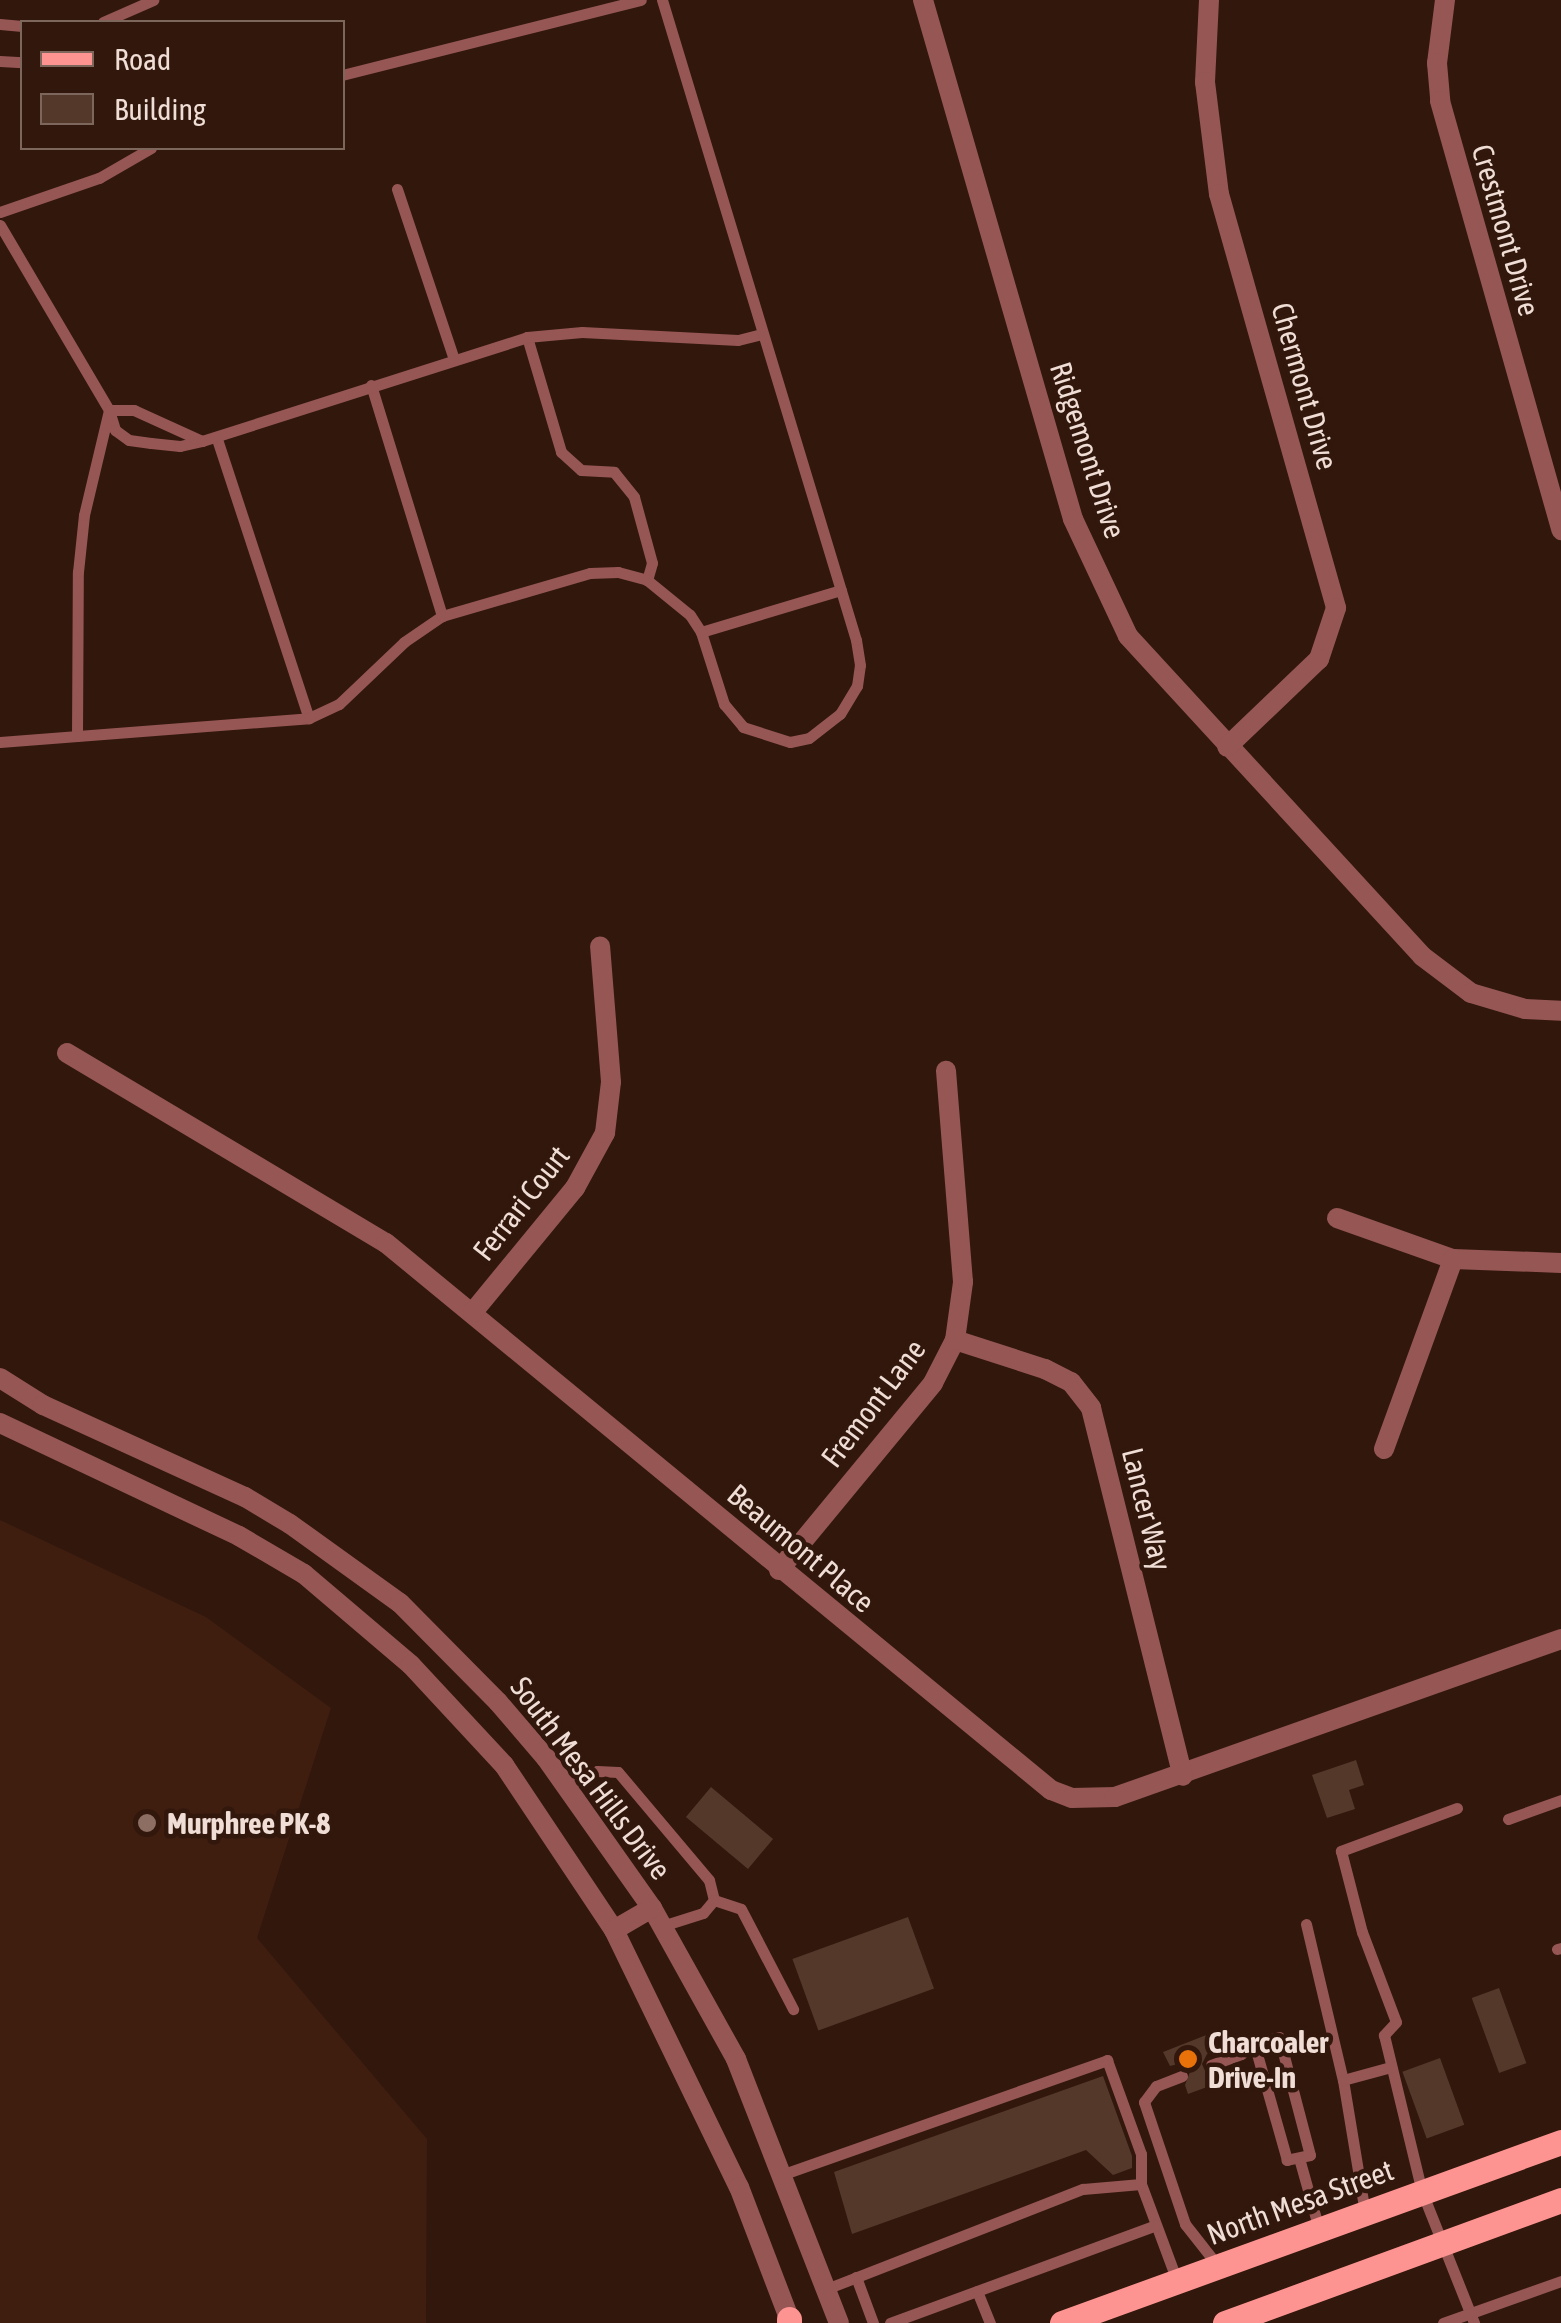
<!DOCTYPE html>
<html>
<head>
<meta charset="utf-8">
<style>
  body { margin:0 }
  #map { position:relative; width:1561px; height:2323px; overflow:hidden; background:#31170c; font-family:"Asap Condensed",sans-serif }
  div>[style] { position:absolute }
  .built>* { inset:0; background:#3f1e10 }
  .building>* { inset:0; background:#54382a; transform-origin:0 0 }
  .service>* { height:11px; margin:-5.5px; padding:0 5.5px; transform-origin:5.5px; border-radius:5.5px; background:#955654 }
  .minor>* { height:20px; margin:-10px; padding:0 10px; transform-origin:10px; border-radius:10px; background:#955654 }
  .tertiary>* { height:20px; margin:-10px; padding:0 10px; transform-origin:10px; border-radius:10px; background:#955654 }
  .primary>* { height:25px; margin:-12.5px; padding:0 12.5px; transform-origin:12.5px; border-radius:12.5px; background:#fe9491 }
  .dots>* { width:28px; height:28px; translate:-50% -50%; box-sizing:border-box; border:5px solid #31170c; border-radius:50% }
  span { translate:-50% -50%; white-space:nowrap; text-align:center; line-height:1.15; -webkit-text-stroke:9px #31170c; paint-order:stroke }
  .street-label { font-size:30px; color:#f0ded6 }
  .poi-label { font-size:30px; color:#f0ded6; font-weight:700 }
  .left { translate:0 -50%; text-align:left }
  .legend { position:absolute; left:20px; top:20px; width:325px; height:130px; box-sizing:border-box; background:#31170c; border:2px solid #7d675d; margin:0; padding:12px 18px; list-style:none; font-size:30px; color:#f0ded6 }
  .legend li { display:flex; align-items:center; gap:20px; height:50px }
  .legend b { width:50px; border:2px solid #7d675d }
</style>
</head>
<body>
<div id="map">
  <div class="built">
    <i style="clip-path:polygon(0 1520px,206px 1617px,331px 1708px,257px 1938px,427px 2139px,426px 2323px,0 2323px)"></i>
  </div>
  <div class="building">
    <i style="clip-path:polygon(1356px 1760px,1364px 1785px,1349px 1790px,1355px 1809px,1327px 1818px,1312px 1775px)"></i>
    <i style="left:711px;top:1787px;width:81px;height:39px;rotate:40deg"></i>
    <i style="left:908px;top:1917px;width:76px;height:123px;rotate:70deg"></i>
    <i style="left:1499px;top:1988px;width:80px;height:29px;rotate:70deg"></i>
    <i style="clip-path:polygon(1214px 2032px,1219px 2049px,1207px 2054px,1202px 2064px,1206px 2073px,1214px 2074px,1218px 2083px,1188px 2094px,1185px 2085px,1190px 2072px,1178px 2064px,1170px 2066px,1163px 2052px)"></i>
    <i style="left:1440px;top:2058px;width:71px;height:40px;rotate:70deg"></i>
    <i style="clip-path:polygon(1103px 2076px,1132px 2156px,1132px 2168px,1113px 2175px,1086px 2150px,852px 2234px,834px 2172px)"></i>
  </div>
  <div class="service">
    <i style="left:103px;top:22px;width:55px;rotate:-23.7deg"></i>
    <i style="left:0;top:24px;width:22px;rotate:5deg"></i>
    <i style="left:0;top:61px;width:22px;rotate:3deg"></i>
    <i style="left:342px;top:75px;width:308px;rotate:-14.1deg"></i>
    <i style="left:397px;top:189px;width:179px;rotate:71.5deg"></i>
    <i style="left:0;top:212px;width:105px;rotate:-19deg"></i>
    <i style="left:99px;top:178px;width:60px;rotate:-30deg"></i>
    <i style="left:0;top:225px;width:215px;rotate:59.5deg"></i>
    <i style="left:109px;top:410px;width:21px;rotate:73deg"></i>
    <i style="left:115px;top:430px;width:17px;rotate:36deg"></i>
    <i style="left:129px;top:440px;width:22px;rotate:8deg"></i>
    <i style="left:151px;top:443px;width:29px;rotate:6deg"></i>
    <i style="left:180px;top:446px;width:23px;rotate:-13deg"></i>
    <i style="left:202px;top:441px;width:75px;rotate:-155.5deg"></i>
    <i style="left:134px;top:410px;width:25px;rotate:180deg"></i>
    <i style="left:527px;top:337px;width:120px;rotate:73.5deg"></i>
    <i style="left:561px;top:452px;width:27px;rotate:42deg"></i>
    <i style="left:581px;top:470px;width:33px;rotate:3deg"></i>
    <i style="left:614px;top:472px;width:32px;rotate:51deg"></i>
    <i style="left:634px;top:497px;width:68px;rotate:74.7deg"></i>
    <i style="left:652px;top:563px;width:18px;rotate:106deg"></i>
    <i style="left:371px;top:385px;width:242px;rotate:72.9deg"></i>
    <i style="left:217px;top:439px;width:294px;rotate:71.8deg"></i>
    <i style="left:202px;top:441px;width:341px;rotate:-17.7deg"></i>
    <i style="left:527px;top:337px;width:55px;rotate:-5.2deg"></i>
    <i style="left:582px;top:332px;width:156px;rotate:2.9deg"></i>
    <i style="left:738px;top:340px;width:25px;rotate:-14deg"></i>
    <i style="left:701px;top:632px;width:146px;rotate:-16.7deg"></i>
    <i style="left:77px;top:736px;width:164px;rotate:-89.7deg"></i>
    <i style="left:78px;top:572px;width:57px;rotate:-84deg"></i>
    <i style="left:84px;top:515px;width:108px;rotate:-76.6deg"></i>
    <i style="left:0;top:742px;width:310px;rotate:-4.4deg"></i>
    <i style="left:309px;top:718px;width:33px;rotate:-25deg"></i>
    <i style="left:339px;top:704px;width:90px;rotate:-43.6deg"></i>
    <i style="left:404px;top:642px;width:46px;rotate:-34.4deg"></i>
    <i style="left:442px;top:616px;width:154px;rotate:-16.2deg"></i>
    <i style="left:590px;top:573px;width:28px;rotate:-2deg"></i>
    <i style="left:618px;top:572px;width:30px;rotate:15deg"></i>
    <i style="left:647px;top:580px;width:55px;rotate:39.1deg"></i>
    <i style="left:690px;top:615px;width:20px;rotate:57deg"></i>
    <i style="left:701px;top:632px;width:76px;rotate:72.3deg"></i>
    <i style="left:724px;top:704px;width:30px;rotate:50deg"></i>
    <i style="left:743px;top:727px;width:49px;rotate:17.7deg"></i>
    <i style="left:790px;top:742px;width:19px;rotate:-12deg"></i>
    <i style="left:809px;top:738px;width:39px;rotate:-38deg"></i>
    <i style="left:840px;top:714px;width:33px;rotate:-59deg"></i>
    <i style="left:857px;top:686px;width:21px;rotate:-82deg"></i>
    <i style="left:860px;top:665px;width:25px;rotate:-99deg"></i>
    <i style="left:856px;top:640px;width:669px;rotate:-106.86deg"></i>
    <i style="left:566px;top:1787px;width:35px;rotate:-27deg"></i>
    <i style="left:597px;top:1771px;width:21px;rotate:3deg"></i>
    <i style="left:618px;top:1772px;width:141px;rotate:49.9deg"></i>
    <i style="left:709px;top:1880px;width:21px;rotate:76deg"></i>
    <i style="left:714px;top:1900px;width:17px;rotate:130deg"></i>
    <i style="left:703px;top:1913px;width:43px;rotate:162.4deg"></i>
    <i style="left:1457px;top:1808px;width:124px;rotate:159.7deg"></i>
    <i style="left:1341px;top:1851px;width:84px;rotate:75.5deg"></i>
    <i style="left:1362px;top:1932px;width:96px;rotate:69.3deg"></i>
    <i style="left:1396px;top:2022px;width:18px;rotate:133deg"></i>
    <i style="left:1384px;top:2035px;width:162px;rotate:76.4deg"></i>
    <i style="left:1422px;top:2192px;width:141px;rotate:68.3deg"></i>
    <i style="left:1508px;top:1819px;width:56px;rotate:-19.7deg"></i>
    <i style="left:714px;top:1900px;width:28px;rotate:18deg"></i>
    <i style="left:741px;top:1909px;width:113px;rotate:62.5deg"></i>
    <i style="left:1306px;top:1924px;width:160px;rotate:76.7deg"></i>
    <i style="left:1343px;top:2080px;width:135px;rotate:80.6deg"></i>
    <i style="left:1557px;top:1949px;width:4px;rotate:-14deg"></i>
    <i style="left:1211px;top:2065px;width:32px;rotate:-20deg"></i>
    <i style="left:1241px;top:2054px;width:17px;rotate:-40deg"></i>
    <i style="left:1254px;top:2043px;width:26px;rotate:-13deg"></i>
    <i style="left:1279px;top:2037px;width:122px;rotate:75.3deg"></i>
    <i style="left:1310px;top:2155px;width:24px;rotate:168deg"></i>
    <i style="left:1287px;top:2160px;width:122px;rotate:-105.8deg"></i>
    <i style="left:1182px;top:2076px;width:28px;rotate:159deg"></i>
    <i style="left:1156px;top:2086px;width:20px;rotate:127deg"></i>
    <i style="left:1144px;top:2102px;width:129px;rotate:71.4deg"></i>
    <i style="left:1185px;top:2224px;width:53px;rotate:51.8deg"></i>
    <i style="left:1343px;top:2080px;width:50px;rotate:-15.2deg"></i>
    <i style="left:1299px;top:2158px;width:74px;rotate:74.3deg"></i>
    <i style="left:781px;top:2175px;width:346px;rotate:-19.4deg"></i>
    <i style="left:1107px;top:2060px;width:100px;rotate:70.1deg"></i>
    <i style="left:1141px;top:2154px;width:30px;rotate:90deg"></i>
    <i style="left:1141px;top:2184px;width:103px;rotate:69.6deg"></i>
    <i style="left:856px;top:2277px;width:49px;rotate:69.7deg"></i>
    <i style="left:826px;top:2289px;width:276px;rotate:-21.3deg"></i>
    <i style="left:1083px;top:2189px;width:58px;rotate:-4.9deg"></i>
    <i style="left:977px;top:2291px;width:35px;rotate:68deg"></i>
    <i style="left:890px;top:2323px;width:283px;rotate:-20.2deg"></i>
    <i style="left:1443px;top:2323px;width:125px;rotate:-19.6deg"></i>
  </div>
  <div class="minor">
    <i style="left:923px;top:0;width:540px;rotate:73.88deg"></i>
    <i style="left:1073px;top:519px;width:129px;rotate:64.8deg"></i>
    <i style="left:1128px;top:636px;width:435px;rotate:47.4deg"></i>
    <i style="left:1422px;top:956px;width:61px;rotate:37.1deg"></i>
    <i style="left:1471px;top:993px;width:56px;rotate:16.5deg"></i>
    <i style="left:1525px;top:1009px;width:36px;rotate:3deg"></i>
    <i style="left:1209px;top:0;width:82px;rotate:92.8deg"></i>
    <i style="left:1205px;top:82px;width:113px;rotate:82.9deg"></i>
    <i style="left:1219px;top:194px;width:430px;rotate:74.2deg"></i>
    <i style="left:1336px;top:608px;width:54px;rotate:108.4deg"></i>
    <i style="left:1319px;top:659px;width:127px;rotate:136.3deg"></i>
    <i style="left:67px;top:1053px;width:371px;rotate:30.8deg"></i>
    <i style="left:386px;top:1243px;width:861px;rotate:39.44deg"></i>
    <i style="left:1051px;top:1790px;width:22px;rotate:21deg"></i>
    <i style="left:1072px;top:1798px;width:43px;rotate:-1.3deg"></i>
    <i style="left:1115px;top:1797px;width:473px;rotate:-19.5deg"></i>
    <i style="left:1337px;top:1218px;width:123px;rotate:19.5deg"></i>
    <i style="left:1453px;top:1259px;width:108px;rotate:2.1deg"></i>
    <i style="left:473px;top:1312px;width:161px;rotate:-50.6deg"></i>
    <i style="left:575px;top:1188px;width:63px;rotate:-61.4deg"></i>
    <i style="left:605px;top:1133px;width:51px;rotate:-83.3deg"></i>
    <i style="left:611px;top:1082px;width:136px;rotate:-94.6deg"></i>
    <i style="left:955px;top:1340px;width:95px;rotate:17.9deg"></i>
    <i style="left:1045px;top:1369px;width:29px;rotate:27deg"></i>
    <i style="left:1071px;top:1382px;width:33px;rotate:52deg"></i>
    <i style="left:1091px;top:1408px;width:379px;rotate:76deg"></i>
    <i style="left:1384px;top:1449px;width:202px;rotate:-70deg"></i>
    <i style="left:779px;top:1570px;width:242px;rotate:-50.5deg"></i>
    <i style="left:933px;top:1383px;width:48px;rotate:-62.9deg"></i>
    <i style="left:955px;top:1340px;width:59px;rotate:-82.1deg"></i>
    <i style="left:963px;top:1282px;width:212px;rotate:-94.6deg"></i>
  </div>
  <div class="tertiary">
    <i style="left:1445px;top:0;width:64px;rotate:97.2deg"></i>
    <i style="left:1437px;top:63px;width:38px;rotate:85deg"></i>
    <i style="left:1440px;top:101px;width:446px;rotate:74.2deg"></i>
    <i style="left:0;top:1378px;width:51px;rotate:32.1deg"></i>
    <i style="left:43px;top:1405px;width:222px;rotate:24.5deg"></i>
    <i style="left:245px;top:1497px;width:52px;rotate:31deg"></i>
    <i style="left:290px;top:1524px;width:135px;rotate:35.7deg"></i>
    <i style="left:400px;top:1603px;width:139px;rotate:45.3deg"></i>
    <i style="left:498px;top:1702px;width:74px;rotate:49.4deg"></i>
    <i style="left:546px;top:1758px;width:184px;rotate:54.8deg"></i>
    <i style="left:652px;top:1908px;width:173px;rotate:60.9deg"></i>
    <i style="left:736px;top:2059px;width:283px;rotate:68.7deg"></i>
    <i style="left:0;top:1423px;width:264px;rotate:25.3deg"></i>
    <i style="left:239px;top:1536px;width:75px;rotate:30.3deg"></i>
    <i style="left:304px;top:1574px;width:140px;rotate:40.4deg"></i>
    <i style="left:411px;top:1665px;width:137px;rotate:47.1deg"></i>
    <i style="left:504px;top:1765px;width:198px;rotate:56.3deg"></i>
    <i style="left:614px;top:1930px;width:286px;rotate:64.1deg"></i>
    <i style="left:739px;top:2187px;width:146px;rotate:69.1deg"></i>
    <i style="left:614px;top:1930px;width:44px;rotate:-30.1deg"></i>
  </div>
  <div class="primary">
    <i style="left:789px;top:2323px;width:4px;rotate:-90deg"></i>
    <i style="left:1062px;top:2323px;width:531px;rotate:-19.94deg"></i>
    <i style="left:1225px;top:2323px;width:358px;rotate:-20.1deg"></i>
  </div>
  <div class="dots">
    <i style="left:147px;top:1823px;background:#8d6e63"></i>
    <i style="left:1188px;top:2059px;background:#e8710a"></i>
  </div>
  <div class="street-label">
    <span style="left:1506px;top:230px;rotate:74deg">Crestmont Drive</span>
    <span style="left:1305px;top:386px;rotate:74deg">Chermont Drive</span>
    <span style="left:1088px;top:450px;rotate:72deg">Ridgemont Drive</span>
    <span style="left:521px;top:1203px;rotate:-52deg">Ferrari Court</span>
    <span style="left:873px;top:1403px;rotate:-53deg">Fremont Lane</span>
    <span style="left:1147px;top:1509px;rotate:76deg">Lancer Way</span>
    <span style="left:801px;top:1548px;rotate:40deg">Beaumont Place</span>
    <span style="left:591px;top:1778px;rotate:53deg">South Mesa Hills Drive</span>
    <span style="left:1300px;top:2202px;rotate:-20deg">North Mesa Street</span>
  </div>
  <div class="poi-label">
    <span class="left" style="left:167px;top:1823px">Murphree PK-8</span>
    <span class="left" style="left:1208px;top:2059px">Charcoaler<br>Drive-In</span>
  </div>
  <ul class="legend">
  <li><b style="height:12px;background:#fe9491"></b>Road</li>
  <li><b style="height:28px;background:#54382a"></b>Building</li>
  </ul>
</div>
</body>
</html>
